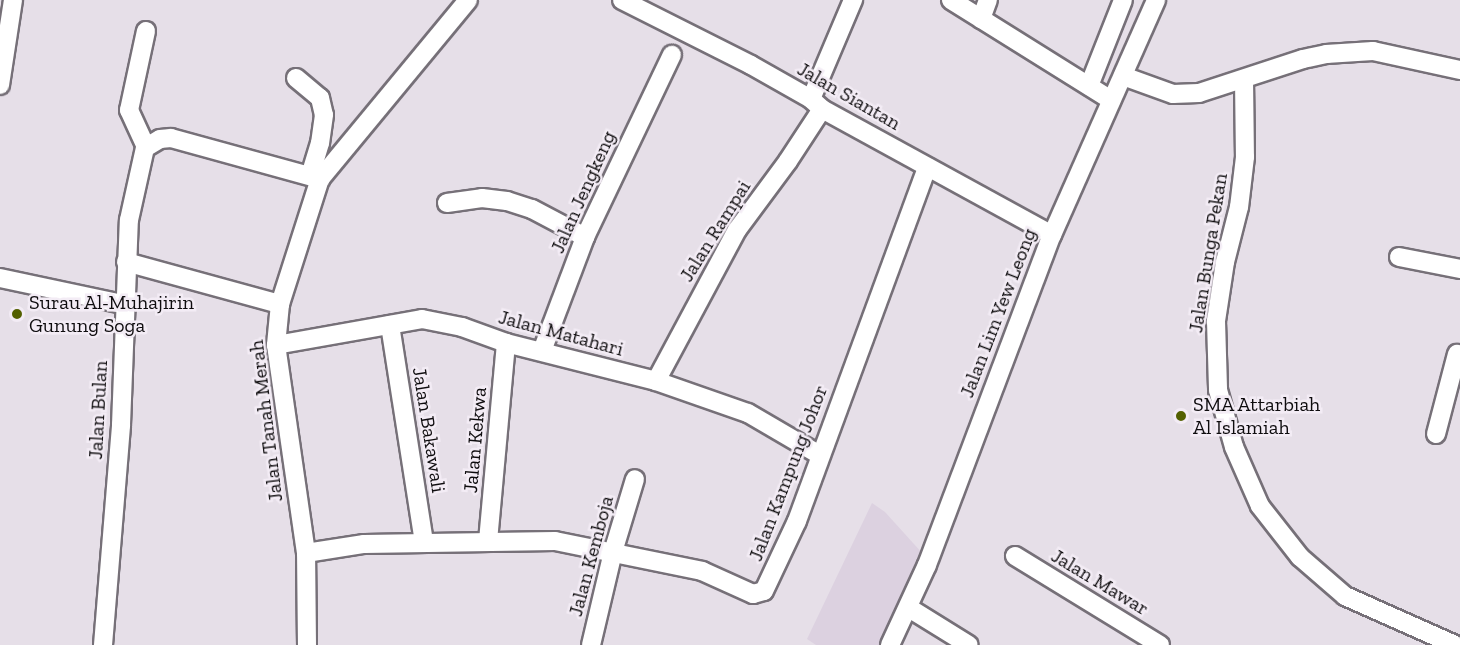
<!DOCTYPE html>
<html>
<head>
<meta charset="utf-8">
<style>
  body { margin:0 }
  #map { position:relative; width:1460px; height:645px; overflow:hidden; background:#e6dfe8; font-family:"Zilla Slab",serif }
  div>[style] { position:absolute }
  .built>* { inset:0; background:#dcd1e0 }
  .roads { filter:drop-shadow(2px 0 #767078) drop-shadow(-2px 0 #767078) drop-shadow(0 2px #767078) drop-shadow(0 -2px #767078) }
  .minor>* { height:18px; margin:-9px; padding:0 9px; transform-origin:9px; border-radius:9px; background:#fff }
  .dots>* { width:16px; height:16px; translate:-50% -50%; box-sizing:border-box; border:3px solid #f3ecf5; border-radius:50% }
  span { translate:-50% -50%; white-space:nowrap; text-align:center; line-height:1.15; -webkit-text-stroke:5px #f3ecf5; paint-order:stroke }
  .street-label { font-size:20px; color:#0e0c0e }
  .poi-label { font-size:20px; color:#0e0c0e }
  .left { translate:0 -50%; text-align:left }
</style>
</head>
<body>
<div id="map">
  <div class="built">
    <i style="clip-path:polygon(872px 503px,885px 512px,923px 554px,881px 645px,816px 645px,807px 639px)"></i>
  </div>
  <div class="roads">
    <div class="minor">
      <i style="left:622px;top:0;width:144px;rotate:26.7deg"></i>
      <i style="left:751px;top:65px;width:69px;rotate:29.5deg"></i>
      <i style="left:811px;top:99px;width:15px;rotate:42deg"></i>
      <i style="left:822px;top:109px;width:262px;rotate:28.7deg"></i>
      <i style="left:951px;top:0;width:189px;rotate:32deg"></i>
      <i style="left:981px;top:19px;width:20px;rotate:-70deg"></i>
      <i style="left:146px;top:31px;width:81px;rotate:102.1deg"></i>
      <i style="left:129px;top:110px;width:41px;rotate:65.3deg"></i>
      <i style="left:1123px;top:76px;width:53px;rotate:19.8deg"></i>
      <i style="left:1173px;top:94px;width:26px;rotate:-2deg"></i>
      <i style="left:1199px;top:93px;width:109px;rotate:-18.1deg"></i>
      <i style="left:1303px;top:59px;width:24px;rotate:-12deg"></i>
      <i style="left:1326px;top:54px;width:47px;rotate:-3.7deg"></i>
      <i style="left:1373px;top:51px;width:89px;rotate:12.3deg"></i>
      <i style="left:296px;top:78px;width:31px;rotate:40deg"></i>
      <i style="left:320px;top:98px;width:17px;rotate:77deg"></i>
      <i style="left:324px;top:115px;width:28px;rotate:98deg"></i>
      <i style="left:320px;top:143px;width:34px;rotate:107deg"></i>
      <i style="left:1244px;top:79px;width:78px;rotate:89.3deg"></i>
      <i style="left:1245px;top:157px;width:50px;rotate:96.8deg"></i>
      <i style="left:1239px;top:207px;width:57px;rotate:104.3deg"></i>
      <i style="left:1225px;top:262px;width:60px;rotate:98.7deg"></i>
      <i style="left:1216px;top:321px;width:69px;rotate:88.3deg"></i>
      <i style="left:1218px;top:390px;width:59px;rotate:74.3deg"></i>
      <i style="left:1234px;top:447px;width:64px;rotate:66.2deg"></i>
      <i style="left:1260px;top:506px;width:65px;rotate:51.9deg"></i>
      <i style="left:1300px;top:557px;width:60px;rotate:40.9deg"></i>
      <i style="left:1345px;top:596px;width:120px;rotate:24deg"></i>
      <i style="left:0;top:85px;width:86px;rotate:-81.3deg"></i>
      <i style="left:1089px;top:86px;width:92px;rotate:-68.4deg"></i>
      <i style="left:811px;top:99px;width:108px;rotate:-67deg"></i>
      <i style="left:447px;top:203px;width:35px;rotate:-8deg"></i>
      <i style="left:482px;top:198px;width:25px;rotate:7deg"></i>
      <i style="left:507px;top:201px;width:26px;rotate:18deg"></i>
      <i style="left:532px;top:209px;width:60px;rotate:27.8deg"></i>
      <i style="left:1399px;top:257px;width:62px;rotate:11.1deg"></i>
      <i style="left:126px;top:262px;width:160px;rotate:15.3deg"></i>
      <i style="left:0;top:278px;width:130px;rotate:12deg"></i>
      <i style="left:390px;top:325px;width:219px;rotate:81.1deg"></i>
      <i style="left:276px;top:345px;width:148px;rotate:-10.1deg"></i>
      <i style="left:422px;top:319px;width:41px;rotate:11.3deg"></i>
      <i style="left:462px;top:327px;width:47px;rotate:20deg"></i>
      <i style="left:506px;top:343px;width:155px;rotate:14.2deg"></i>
      <i style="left:656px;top:381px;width:97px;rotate:19.2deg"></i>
      <i style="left:748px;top:413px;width:83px;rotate:30.3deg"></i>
      <i style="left:542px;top:351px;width:122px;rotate:-69.3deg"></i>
      <i style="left:585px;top:237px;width:202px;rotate:-64.5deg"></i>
      <i style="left:656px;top:381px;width:171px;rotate:-61.8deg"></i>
      <i style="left:737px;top:230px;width:86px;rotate:-53.5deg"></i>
      <i style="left:788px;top:161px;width:62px;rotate:-56.8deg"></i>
      <i style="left:1436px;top:434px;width:83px;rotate:-75.3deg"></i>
      <i style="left:488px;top:541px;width:199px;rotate:-84.8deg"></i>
      <i style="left:306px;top:553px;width:59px;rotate:-8.8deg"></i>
      <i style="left:364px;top:544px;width:191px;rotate:-0.9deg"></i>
      <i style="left:555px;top:541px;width:150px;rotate:11.5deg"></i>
      <i style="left:702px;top:571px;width:56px;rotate:24.3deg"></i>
      <i style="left:753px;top:594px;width:11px;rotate:-15deg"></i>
      <i style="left:764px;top:591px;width:77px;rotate:-64.8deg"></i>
      <i style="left:797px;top:521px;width:377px;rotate:-69.8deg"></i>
      <i style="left:1015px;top:556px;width:170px;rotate:31.5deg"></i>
      <i style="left:909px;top:608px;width:70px;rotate:31.7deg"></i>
      <i style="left:103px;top:645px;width:221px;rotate:-85.3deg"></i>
      <i style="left:121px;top:425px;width:205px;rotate:-87.8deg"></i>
      <i style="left:129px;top:220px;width:74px;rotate:-77.5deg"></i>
      <i style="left:145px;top:148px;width:17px;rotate:-31deg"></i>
      <i style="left:160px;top:139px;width:11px;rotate:-5deg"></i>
      <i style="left:171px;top:138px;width:155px;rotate:15.4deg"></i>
      <i style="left:307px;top:645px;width:92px;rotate:-90.6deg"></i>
      <i style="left:306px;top:553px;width:210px;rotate:-98.2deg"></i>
      <i style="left:276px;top:345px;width:41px;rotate:-84.4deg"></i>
      <i style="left:280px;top:304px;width:131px;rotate:-72.3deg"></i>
      <i style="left:320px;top:179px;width:232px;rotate:-50.4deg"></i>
      <i style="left:591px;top:645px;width:96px;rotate:-76.7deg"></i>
      <i style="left:613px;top:552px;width:76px;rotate:-73.2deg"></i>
      <i style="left:890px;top:645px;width:88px;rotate:-65.2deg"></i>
      <i style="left:927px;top:565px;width:353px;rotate:-69.3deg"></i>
      <i style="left:1052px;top:235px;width:257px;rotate:-66.1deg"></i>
    </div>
  </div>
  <div class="dots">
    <i style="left:17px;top:314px;background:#536000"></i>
    <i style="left:1181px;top:416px;background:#536000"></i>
  </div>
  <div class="street-label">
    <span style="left:849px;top:96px;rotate:30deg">Jalan Siantan</span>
    <span style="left:583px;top:192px;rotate:-66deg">Jalan Jengkeng</span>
    <span style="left:715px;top:231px;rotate:-58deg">Jalan Rampai</span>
    <span style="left:1208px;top:253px;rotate:-81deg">Jalan Bunga Pekan</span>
    <span style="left:998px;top:313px;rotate:-69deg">Jalan Lim Yew Leong</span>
    <span style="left:561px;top:333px;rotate:15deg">Jalan Matahari</span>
    <span style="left:98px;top:410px;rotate:-87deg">Jalan Bulan</span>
    <span style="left:266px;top:421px;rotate:-97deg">Jalan Tanah Merah</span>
    <span style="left:429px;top:430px;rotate:81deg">Jalan Bakawali</span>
    <span style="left:475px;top:440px;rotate:-85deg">Jalan Kekwa</span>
    <span style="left:788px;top:473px;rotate:-69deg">Jalan Kampung Johor</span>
    <span style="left:591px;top:556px;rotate:-75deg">Jalan Kemboja</span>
    <span style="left:1100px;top:582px;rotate:31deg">Jalan Mawar</span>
  </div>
  <div class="poi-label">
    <span class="left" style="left:29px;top:314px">Surau Al-Muhajirin<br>Gunung Soga</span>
    <span class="left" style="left:1193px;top:416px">SMA Attarbiah<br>Al Islamiah</span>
  </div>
</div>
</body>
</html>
